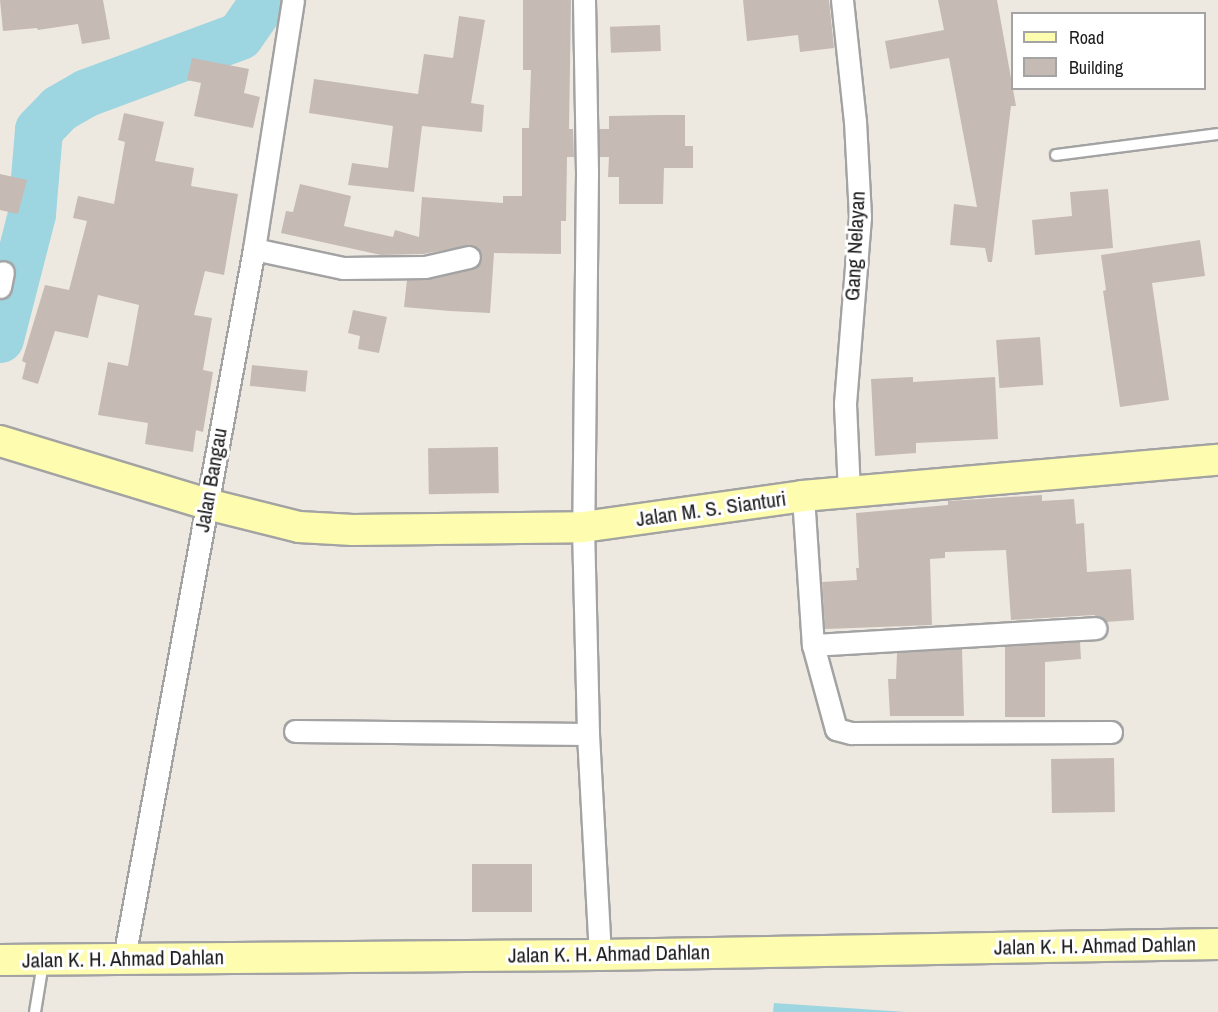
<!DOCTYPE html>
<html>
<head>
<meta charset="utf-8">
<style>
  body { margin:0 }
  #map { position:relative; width:1218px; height:1012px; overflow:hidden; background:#eee9e0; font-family:"Archivo Narrow",sans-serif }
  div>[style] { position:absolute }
  .water>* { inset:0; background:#9dd5e0 }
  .river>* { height:48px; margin:-24px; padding:0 24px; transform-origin:24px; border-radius:24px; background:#9dd5e0 }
  .building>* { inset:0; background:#c6bab4; transform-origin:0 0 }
  .roads { filter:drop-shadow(2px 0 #a3a3a3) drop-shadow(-2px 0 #a3a3a3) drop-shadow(0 2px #a3a3a3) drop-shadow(0 -2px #a3a3a3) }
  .lane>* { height:10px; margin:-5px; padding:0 5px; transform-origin:5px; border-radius:5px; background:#fff }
  .street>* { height:21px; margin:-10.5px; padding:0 10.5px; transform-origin:10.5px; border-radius:10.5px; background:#fff }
  .secondary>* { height:30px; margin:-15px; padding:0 15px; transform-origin:15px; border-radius:15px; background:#fefdaf }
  span { translate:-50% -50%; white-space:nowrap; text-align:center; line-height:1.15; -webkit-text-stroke:6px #fff; paint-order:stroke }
  .street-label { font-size:21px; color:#1c1c1c }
  .legend { position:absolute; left:1011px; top:12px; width:195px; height:78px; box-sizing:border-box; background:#fff; border:2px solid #a4a4a4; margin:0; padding:8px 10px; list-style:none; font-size:18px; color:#1c1c1c }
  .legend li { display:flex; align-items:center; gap:12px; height:30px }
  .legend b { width:30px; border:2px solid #a4a4a4 }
</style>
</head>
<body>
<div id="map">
  <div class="water">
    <i style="clip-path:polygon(774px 1003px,906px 1012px,773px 1012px)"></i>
  </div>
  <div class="river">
    <i style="left:0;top:339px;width:129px;rotate:-75.6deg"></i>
    <i style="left:32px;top:214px;width:84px;rotate:-85.2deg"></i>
    <i style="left:39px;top:130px;width:29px;rotate:-46deg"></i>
    <i style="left:59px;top:109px;width:32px;rotate:-30deg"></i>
    <i style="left:87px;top:93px;width:163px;rotate:-20.4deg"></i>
    <i style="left:240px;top:36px;width:44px;rotate:-55.2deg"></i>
  </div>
  <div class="building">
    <i style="clip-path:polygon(0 0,103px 0,110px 39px,82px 44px,78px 24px,38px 30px,37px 28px,3px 31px)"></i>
    <i style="clip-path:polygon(523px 0,571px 0,569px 129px,573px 129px,574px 157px,567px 157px,566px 221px,561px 221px,561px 254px,494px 253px,490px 313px,450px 311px,404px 307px,407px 280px,428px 279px,472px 269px,478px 266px,481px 255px,473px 245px,423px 254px,381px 255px,281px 233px,286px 211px,293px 212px,300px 184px,351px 196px,344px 226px,393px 237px,395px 230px,419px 237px,422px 197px,503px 203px,503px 196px,522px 196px,522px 128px,529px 128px,531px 70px,523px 70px)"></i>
    <i style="clip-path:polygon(743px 0,829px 0,834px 48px,800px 52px,798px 35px,747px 41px)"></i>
    <i style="clip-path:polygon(938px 0,997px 0,1016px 106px,1011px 106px,992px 262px,988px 262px,985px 248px,950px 245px,954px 204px,977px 207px,949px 58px,890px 69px,885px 41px,944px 30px)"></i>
    <i style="clip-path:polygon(459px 16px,485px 20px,471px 103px,484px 105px,482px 132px,422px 126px,414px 192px,348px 185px,352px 163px,388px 168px,393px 126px,309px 113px,314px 79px,418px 94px,424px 54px,453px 58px)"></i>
    <i style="left:660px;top:25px;width:26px;height:50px;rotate:88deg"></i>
    <i style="clip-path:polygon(192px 58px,249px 69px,244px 93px,260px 97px,253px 128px,194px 116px,201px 83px,187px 80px)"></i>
    <i style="clip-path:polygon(124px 113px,164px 122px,155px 161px,194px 168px,191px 186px,238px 194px,224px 275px,205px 271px,194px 315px,212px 318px,203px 370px,213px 372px,203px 432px,196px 430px,193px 452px,145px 444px,148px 423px,98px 415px,108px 362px,128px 366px,139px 305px,98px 295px,88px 338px,55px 331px,38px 384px,22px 379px,26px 363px,22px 361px,45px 285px,69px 290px,87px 221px,73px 218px,78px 196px,114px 204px,125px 142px,118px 140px)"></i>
    <i style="clip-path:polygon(661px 115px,685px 115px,685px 146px,693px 146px,693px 168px,664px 168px,663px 204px,619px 204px,619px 177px,608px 177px,609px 157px,599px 157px,599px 129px,609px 129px,609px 116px)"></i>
    <i style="clip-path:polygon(0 174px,27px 180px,18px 214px,0 210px)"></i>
    <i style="clip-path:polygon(1108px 189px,1113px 248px,1035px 255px,1032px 220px,1072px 216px,1070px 192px)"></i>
    <i style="clip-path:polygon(1200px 240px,1205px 276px,1152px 283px,1169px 400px,1120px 407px,1103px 291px,1106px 290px,1101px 255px)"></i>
    <i style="clip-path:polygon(353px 310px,387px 317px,379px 353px,358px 349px,360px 336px,348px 333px)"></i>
    <i style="left:1040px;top:337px;width:48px;height:44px;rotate:86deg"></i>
    <i style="left:252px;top:365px;width:56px;height:21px;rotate:6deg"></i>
    <i style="clip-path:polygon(913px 377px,913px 382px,995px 377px,998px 439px,916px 443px,916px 453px,875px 456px,871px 379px)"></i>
    <i style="left:498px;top:447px;width:46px;height:70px;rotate:89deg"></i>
    <i style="clip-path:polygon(1042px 495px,1042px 501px,1074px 499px,1076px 524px,1084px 523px,1087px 572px,1131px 569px,1134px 620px,1106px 622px,1094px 615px,1011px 620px,1006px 550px,945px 552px,945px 558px,930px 559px,932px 625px,825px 629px,822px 582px,857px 580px,856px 568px,859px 568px,856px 513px,948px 505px,948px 501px)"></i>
    <i style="clip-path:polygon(1080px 642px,1081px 659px,1045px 662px,1045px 717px,1005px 717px,1005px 646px)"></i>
    <i style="clip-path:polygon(962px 649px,964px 716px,890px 716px,888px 679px,896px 679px,897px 653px)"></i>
    <i style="left:1114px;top:758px;width:54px;height:63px;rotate:89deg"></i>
    <i style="left:532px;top:864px;width:48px;height:60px;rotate:90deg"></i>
  </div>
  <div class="roads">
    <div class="lane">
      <i style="left:1056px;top:155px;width:163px;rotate:-7.4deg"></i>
      <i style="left:35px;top:1012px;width:50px;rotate:-80.7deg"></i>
    </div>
    <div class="street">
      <i style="left:584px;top:0;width:173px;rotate:89deg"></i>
      <i style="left:587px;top:173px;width:354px;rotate:90.6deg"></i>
      <i style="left:583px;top:527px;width:207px;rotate:88.6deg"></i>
      <i style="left:588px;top:734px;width:221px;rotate:86.9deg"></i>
      <i style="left:842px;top:0;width:122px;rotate:83.9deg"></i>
      <i style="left:855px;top:121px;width:96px;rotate:87deg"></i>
      <i style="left:860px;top:217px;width:188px;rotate:94.6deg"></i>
      <i style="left:845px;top:404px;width:88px;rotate:87.4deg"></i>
      <i style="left:254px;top:249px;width:91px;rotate:12.1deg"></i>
      <i style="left:343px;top:268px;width:82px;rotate:-0.7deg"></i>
      <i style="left:425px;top:267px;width:45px;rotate:-12.8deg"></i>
      <i style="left:0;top:287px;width:15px;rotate:-79deg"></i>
      <i style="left:803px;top:496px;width:149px;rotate:86.2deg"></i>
      <i style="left:813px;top:645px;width:87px;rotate:74.7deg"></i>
      <i style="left:836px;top:729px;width:16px;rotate:15deg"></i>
      <i style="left:851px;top:733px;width:260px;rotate:-0.2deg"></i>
      <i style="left:813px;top:645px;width:283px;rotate:-3.4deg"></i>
      <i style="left:295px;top:731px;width:293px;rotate:0.6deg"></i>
      <i style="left:124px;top:958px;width:721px;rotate:-79.61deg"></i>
      <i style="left:254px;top:249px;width:252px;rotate:-81.1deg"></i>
    </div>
    <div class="secondary">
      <i style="left:0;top:441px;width:216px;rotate:16.9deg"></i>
      <i style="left:207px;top:504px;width:95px;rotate:14deg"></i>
      <i style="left:299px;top:527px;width:54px;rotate:3.2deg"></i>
      <i style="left:353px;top:530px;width:230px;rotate:-0.7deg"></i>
      <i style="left:583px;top:527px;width:222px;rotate:-8deg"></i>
      <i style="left:803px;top:496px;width:417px;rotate:-5deg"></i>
      <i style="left:0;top:960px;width:600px;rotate:-0.48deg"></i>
      <i style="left:600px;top:955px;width:618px;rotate:-1.02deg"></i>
    </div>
  </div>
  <div class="street-label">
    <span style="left:855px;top:246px;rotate:-87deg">Gang Nelayan</span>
    <span style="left:211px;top:480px;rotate:-80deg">Jalan Bangau</span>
    <span style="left:711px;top:509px;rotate:-8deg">Jalan M. S. Sianturi</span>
    <span style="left:1095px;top:946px;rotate:-1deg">Jalan K. H. Ahmad Dahlan</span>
    <span style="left:609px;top:954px;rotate:-1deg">Jalan K. H. Ahmad Dahlan</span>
    <span style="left:123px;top:959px;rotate:-1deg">Jalan K. H. Ahmad Dahlan</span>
  </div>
  <ul class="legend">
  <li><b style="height:8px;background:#fefdaf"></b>Road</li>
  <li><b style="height:16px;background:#c6bab4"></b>Building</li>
  </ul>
</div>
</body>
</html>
